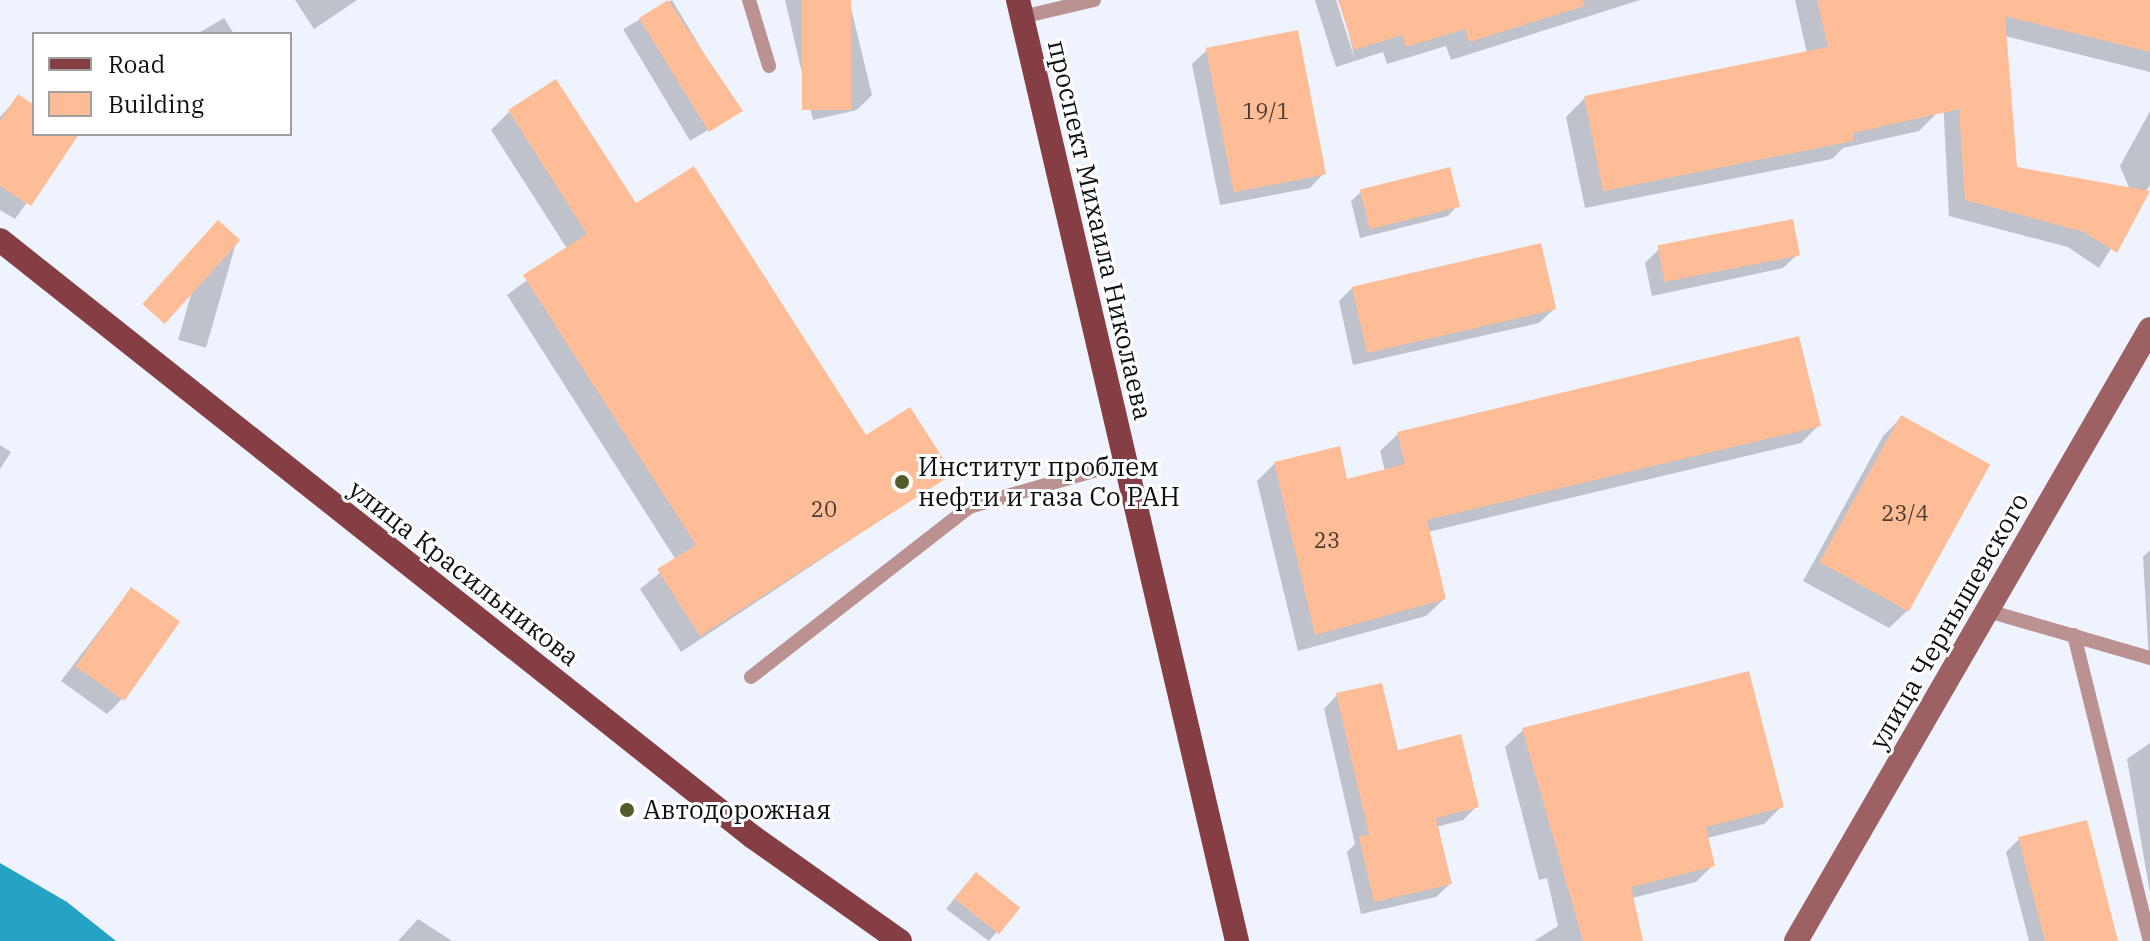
<!DOCTYPE html>
<html>
<head>
<meta charset="utf-8">
<style>
  body { margin:0 }
  #map { position:relative; width:2150px; height:941px; overflow:hidden; background:#eff3fd; font-family:"IBM Plex Serif",serif }
  div>[style] { position:absolute }
  .water>* { inset:0; background:#25a3c5 }
  .shadow>* { inset:0; background:#0003; transform-origin:0 0 }
  .building>* { inset:0; background:#febd96; transform-origin:0 0 }
  .lane>* { height:14px; margin:-7px; padding:0 7px; transform-origin:7px; border-radius:7px; background:#bb9192 }
  .secondary>* { height:24px; margin:-12px; padding:0 12px; transform-origin:12px; border-radius:12px; background:#9d6164 }
  .primary>* { height:24px; margin:-12px; padding:0 12px; transform-origin:12px; border-radius:12px; background:#853e44 }
  .dots>* { width:22px; height:22px; translate:-50% -50%; box-sizing:border-box; border:4px solid #fff; border-radius:50% }
  span { translate:-50% -50%; white-space:nowrap; text-align:center; line-height:1.15; -webkit-text-stroke:6px #fff; paint-order:stroke }
  .number-label { font-size:22px; color:#4a3b34 }
  .number-label span { -webkit-text-stroke-width:0 }
  .street-label { font-size:26px; color:#0e1013 }
  .poi-label { font-size:26px; color:#0e1013 }
  .left { translate:0 -50%; text-align:left }
  .legend { position:absolute; left:32px; top:32px; width:260px; height:104px; box-sizing:border-box; background:#fff; border:2px solid #9f9fa1; margin:0; padding:10px 14px; list-style:none; font-size:24px; color:#0e1013 }
  .legend li { display:flex; align-items:center; gap:16px; height:40px }
  .legend b { width:40px; border:2px solid #9f9fa1 }
</style>
</head>
<body>
<div id="map">
  <div class="water">
    <i style="clip-path:polygon(0 863px,67px 902px,116px 941px,0 941px)"></i>
  </div>
  <div class="shadow">
    <i style="clip-path:polygon(295px 0,357px 0,314px 29px)"></i>
    <i style="left:672px;top:0;width:130px;height:57px;rotate:59deg"></i>
    <i style="clip-path:polygon(785px 0,849px 0,872px 95px,857px 110px,813px 120px)"></i>
    <i style="clip-path:polygon(1315px 0,1336px 0,1355px 60px,1341px 0,1640px 0,1451px 60px,1446px 46px,1387px 64px,1383px 52px,1336px 67px)"></i>
    <i style="clip-path:polygon(1795px 0,1912px 0,1938px 112px,1919px 131px,1843px 148px,1832px 159px,1585px 208px,1566px 117px,1585px 98px,1807px 53px)"></i>
    <i style="clip-path:polygon(1938px 0,2150px 0,2150px 72px,2005px 36px,2015px 169px,2130px 190px,2120px 166px,2150px 111px,2150px 185px,2099px 268px,2068px 247px,1949px 216px)"></i>
    <i style="clip-path:polygon(224px 18px,234px 34px,197px 34px)"></i>
    <i style="clip-path:polygon(1207px 50px,1324px 173px,1310px 188px,1220px 205px,1192px 64px)"></i>
    <i style="clip-path:polygon(18px 97px,34px 107px,34px 134px,76px 135px,15px 219px,0 210px,0 117px)"></i>
    <i style="clip-path:polygon(509px 112px,865px 438px,950px 474px,681px 652px,640px 589px,676px 560px,507px 295px,568px 250px,491px 130px)"></i>
    <i style="clip-path:polygon(1361px 192px,1457px 206px,1448px 216px,1360px 238px,1351px 201px)"></i>
    <i style="left:209px;top:232px;width:29px;height:112px;rotate:16deg"></i>
    <i style="clip-path:polygon(1659px 249px,1798px 254px,1783px 268px,1652px 296px,1645px 263px)"></i>
    <i style="clip-path:polygon(1353px 287px,1554px 309px,1539px 323px,1353px 365px,1339px 301px)"></i>
    <i style="clip-path:polygon(1901px 418px,1908px 610px,1889px 628px,1803px 581px,1883px 436px)"></i>
    <i style="clip-path:polygon(1819px 425px,1801px 443px,1428px 532px,1444px 599px,1426px 616px,1298px 651px,1257px 481px,1275px 463px,1346px 481px,1385px 471px,1380px 451px,1398px 434px)"></i>
    <i style="clip-path:polygon(0 445px,11px 452px,0 469px)"></i>
    <i style="clip-path:polygon(2150px 550px,2150px 660px,2149px 660px,2143px 557px)"></i>
    <i style="clip-path:polygon(131px 589px,121px 700px,107px 714px,61px 681px)"></i>
    <i style="clip-path:polygon(1748px 673px,1781px 807px,1764px 824px,1707px 838px,1713px 865px,1696px 882px,1632px 898px,1641px 941px,1534px 941px,1558px 926px,1547px 878px,1539px 880px,1505px 747px,1523px 730px)"></i>
    <i style="clip-path:polygon(1337px 695px,1396px 752px,1477px 806px,1463px 820px,1436px 827px,1450px 884px,1436px 897px,1361px 914px,1347px 852px,1355px 844px,1324px 709px)"></i>
    <i style="clip-path:polygon(2150px 743px,2150px 893px,2127px 759px)"></i>
    <i style="clip-path:polygon(2019px 839px,2115px 941px,2029px 941px,2006px 852px)"></i>
    <i style="clip-path:polygon(966px 884px,1017px 908px,989px 941px,946px 909px)"></i>
    <i style="clip-path:polygon(418px 919px,452px 941px,398px 941px)"></i>
  </div>
  <div class="building">
    <i style="clip-path:polygon(668px 0,743px 111px,709px 132px,639px 18px)"></i>
    <i style="left:802px;top:0;width:49px;height:110px"></i>
    <i style="clip-path:polygon(1338px 0,1583px 0,1584px 6px,1469px 42px,1465px 29px,1406px 47px,1402px 35px,1354px 50px)"></i>
    <i style="clip-path:polygon(1817px 0,2150px 0,2150px 52px,2005px 16px,2017px 167px,2150px 191px,2117px 253px,2084px 232px,1965px 200px,1959px 109px,1853px 133px,1853px 141px,1603px 191px,1584px 96px,1828px 47px)"></i>
    <i style="left:1298px;top:30px;width:147px;height:94px;rotate:79deg"></i>
    <i style="clip-path:polygon(556px 79px,636px 203px,694px 166px,866px 435px,910px 407px,953px 474px,700px 636px,657px 569px,696px 545px,523px 275px,587px 234px,508px 110px)"></i>
    <i style="clip-path:polygon(18px 94px,34px 105px,34px 134px,79px 134px,31px 206px,0 186px,0 121px)"></i>
    <i style="left:1450px;top:167px;width:41px;height:93px;rotate:76deg"></i>
    <i style="left:1793px;top:219px;width:37px;height:138px;rotate:79deg"></i>
    <i style="left:218px;top:220px;width:30px;height:113px;rotate:42deg"></i>
    <i style="left:1541px;top:243px;width:68px;height:194px;rotate:77deg"></i>
    <i style="clip-path:polygon(1799px 336px,1821px 426px,1427px 520px,1446px 599px,1315px 635px,1274px 462px,1340px 446px,1347px 479px,1405px 464px,1397px 432px)"></i>
    <i style="left:1901px;top:415px;width:102px;height:168px;rotate:29deg"></i>
    <i style="left:131px;top:587px;width:60px;height:97px;rotate:35deg"></i>
    <i style="clip-path:polygon(1749px 671px,1784px 807px,1706px 827px,1715px 866px,1631px 887px,1643px 941px,1583px 941px,1522px 728px)"></i>
    <i style="clip-path:polygon(1382px 683px,1398px 750px,1461px 734px,1479px 807px,1436px 818px,1452px 884px,1374px 902px,1359px 837px,1369px 834px,1336px 693px)"></i>
    <i style="clip-path:polygon(2087px 820px,2118px 941px,2045px 941px,2018px 837px)"></i>
    <i style="left:976px;top:872px;width:57px;height:34px;rotate:39deg"></i>
  </div>
  <div class="lane">
    <i style="left:749px;top:0;width:69px;rotate:73.1deg"></i>
    <i style="left:1022px;top:17px;width:74px;rotate:-13.3deg"></i>
    <i style="left:1988px;top:611px;width:169px;rotate:16.2deg"></i>
    <i style="left:2074px;top:635px;width:315px;rotate:76.1deg"></i>
    <i style="left:751px;top:677px;width:276px;rotate:-37.9deg"></i>
    <i style="left:969px;top:507px;width:162px;rotate:-16.1deg"></i>
  </div>
  <div class="secondary">
    <i style="left:1796px;top:941px;width:707px;rotate:-59.95deg"></i>
  </div>
  <div class="primary">
    <i style="left:1018px;top:0;width:966px;rotate:76.9deg"></i>
    <i style="left:0;top:240px;width:961px;rotate:38.41deg"></i>
    <i style="left:753px;top:837px;width:180px;rotate:35.3deg"></i>
  </div>
  <div class="dots">
    <i style="left:902px;top:482px;background:#535b29"></i>
    <i style="left:627px;top:810px;background:#535b29"></i>
  </div>
  <div class="number-label">
    <span style="left:1266px;top:111px">19/1</span>
    <span style="left:824px;top:509px">20</span>
    <span style="left:1905px;top:513px">23/4</span>
    <span style="left:1327px;top:540px">23</span>
  </div>
  <div class="street-label">
    <span style="left:1100px;top:230px;rotate:77deg">проспект Михаила Николаева</span>
    <span style="left:464px;top:573px;rotate:38deg">улица Красильникова</span>
    <span style="left:1949px;top:621px;rotate:-60deg">улица Чернышевского</span>
  </div>
  <div class="poi-label">
    <span class="left" style="left:918px;top:482px">Институт проблем<br>нефти и газа Со РАН</span>
    <span class="left" style="left:643px;top:810px">Автодорожная</span>
  </div>
  <ul class="legend">
  <li><b style="height:10px;background:#853e44"></b>Road</li>
  <li><b style="height:22px;background:#febd96"></b>Building</li>
  </ul>
</div>
</body>
</html>
